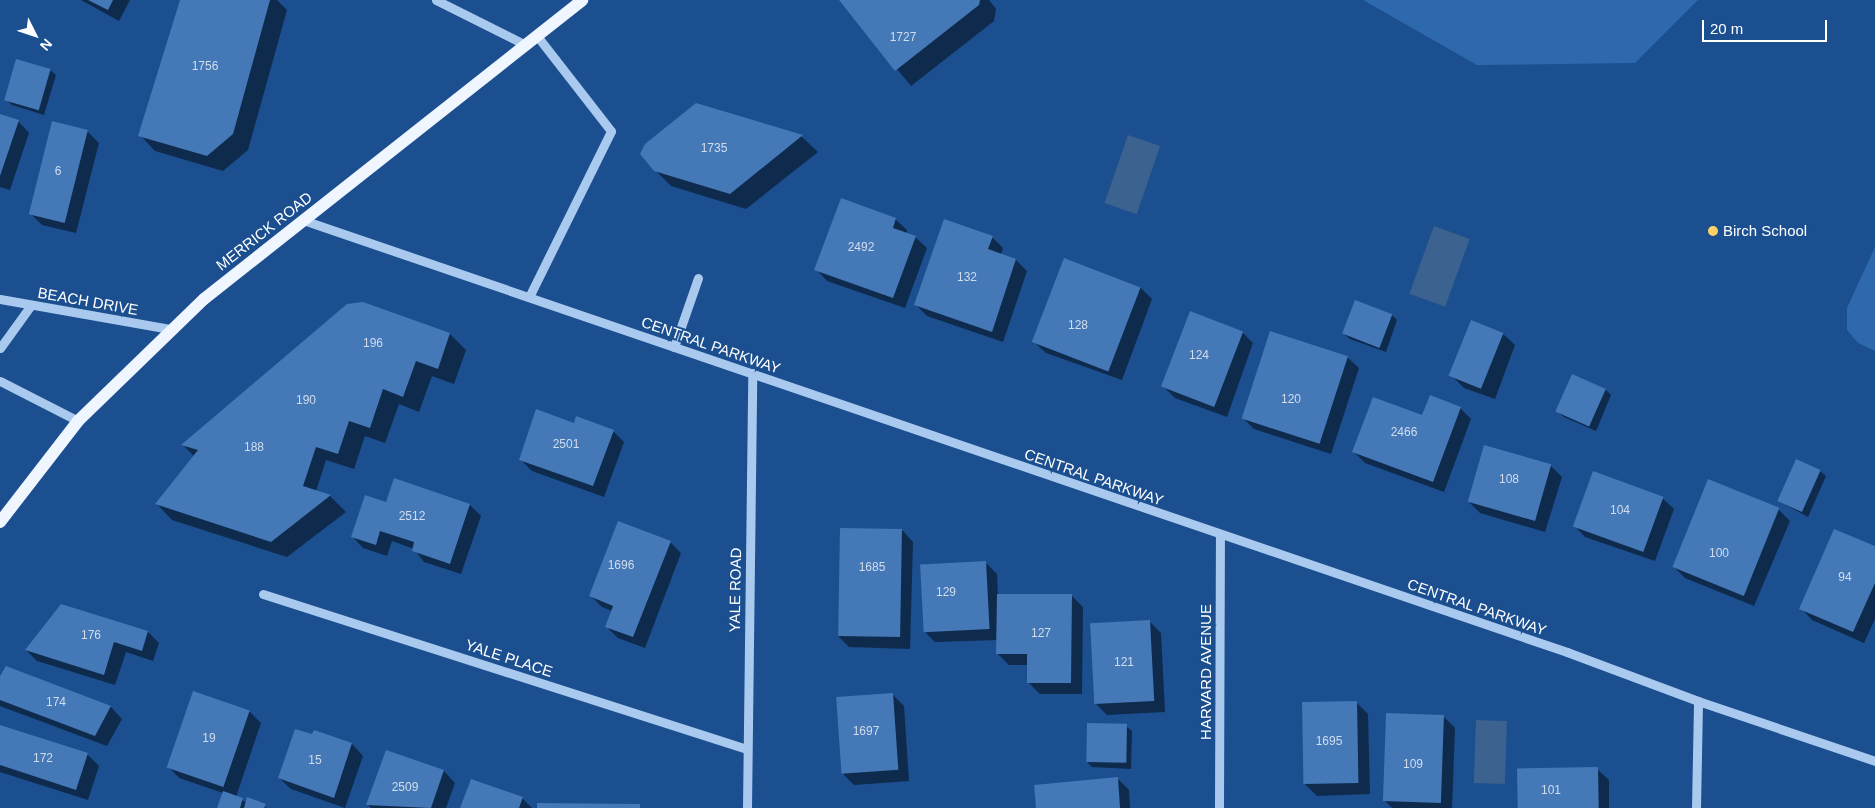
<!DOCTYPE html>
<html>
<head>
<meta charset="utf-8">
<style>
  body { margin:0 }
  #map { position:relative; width:1875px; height:808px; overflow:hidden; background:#1b4f8f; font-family:Helvetica,sans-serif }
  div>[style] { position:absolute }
  .green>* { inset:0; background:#2e69ad }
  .water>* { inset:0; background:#3c6290; transform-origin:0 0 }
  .shadow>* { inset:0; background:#0007 }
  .building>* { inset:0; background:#4478b7; transform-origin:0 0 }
  .minor>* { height:9px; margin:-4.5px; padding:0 4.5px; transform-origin:4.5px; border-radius:4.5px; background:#a9c9ee }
  .major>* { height:12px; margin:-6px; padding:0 6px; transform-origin:6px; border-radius:6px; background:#f0f6ff }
  .dots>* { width:14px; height:14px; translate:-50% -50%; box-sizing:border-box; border:2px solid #1b4f8f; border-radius:50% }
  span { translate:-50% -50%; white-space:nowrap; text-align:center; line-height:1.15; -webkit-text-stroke:4px #1b4f8f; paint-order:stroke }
  .number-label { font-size:12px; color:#d0dded }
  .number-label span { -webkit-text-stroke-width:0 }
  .street-label { font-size:15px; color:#fff }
  .poi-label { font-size:15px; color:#fff }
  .left { translate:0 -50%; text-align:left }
  .north { position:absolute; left:10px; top:10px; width:50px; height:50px; -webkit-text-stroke:4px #1b4f8f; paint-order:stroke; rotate:131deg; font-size:14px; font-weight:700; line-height:20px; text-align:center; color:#fff }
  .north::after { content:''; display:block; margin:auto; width:18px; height:22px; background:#fff; clip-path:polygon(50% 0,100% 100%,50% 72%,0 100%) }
  .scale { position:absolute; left:1702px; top:20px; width:125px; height:22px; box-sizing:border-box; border:2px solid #fff; border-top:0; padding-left:6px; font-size:15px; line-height:18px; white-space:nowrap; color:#fff; -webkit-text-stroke:4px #1b4f8f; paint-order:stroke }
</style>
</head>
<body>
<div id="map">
  <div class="green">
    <i style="clip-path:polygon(1363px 0,1698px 0,1635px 63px,1477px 65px)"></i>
    <i style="clip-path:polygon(1875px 247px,1875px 351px,1858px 343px,1847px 330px,1847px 308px)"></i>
  </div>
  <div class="water">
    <i style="left:1128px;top:135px;width:34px;height:72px;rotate:19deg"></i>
    <i style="left:1434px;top:226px;width:38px;height:72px;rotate:20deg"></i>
    <i style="left:1476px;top:720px;width:31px;height:63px;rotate:2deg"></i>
  </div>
  <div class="shadow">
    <i style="clip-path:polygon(81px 0,130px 0,119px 21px)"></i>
    <i style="clip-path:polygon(181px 0,277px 0,287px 10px,248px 150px,223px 171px,155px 151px,140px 135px)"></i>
    <i style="clip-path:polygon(840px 0,989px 0,996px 9px,994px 21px,911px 86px)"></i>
    <i style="clip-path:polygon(50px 70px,56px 75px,44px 115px,12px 105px,6px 99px)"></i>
    <i style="clip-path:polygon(696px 105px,802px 137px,818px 152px,746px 209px,671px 186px,655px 170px)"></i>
    <i style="clip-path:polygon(0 116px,18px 121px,29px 133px,10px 190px,0 187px)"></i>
    <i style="clip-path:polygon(87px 131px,99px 143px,76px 233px,42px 225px,30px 213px)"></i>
    <i style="clip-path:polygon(895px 219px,907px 230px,906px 234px,915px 237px,927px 248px,905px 308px,827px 281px,816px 269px)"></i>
    <i style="clip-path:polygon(992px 237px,1003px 248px,1001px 255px,1016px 260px,1027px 271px,1003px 342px,927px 316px,915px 304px)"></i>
    <i style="clip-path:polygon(1065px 259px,1141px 288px,1152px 299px,1122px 380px,1046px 353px,1034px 342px)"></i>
    <i style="clip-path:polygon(363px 303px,450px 334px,466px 350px,454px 384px,432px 376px,419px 412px,399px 404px,385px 443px,365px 436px,354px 469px,326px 460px,316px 491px,330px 496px,346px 512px,287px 557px,172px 520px,157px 504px,195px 457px,183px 445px)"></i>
    <i style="clip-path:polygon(1392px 315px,1397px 320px,1386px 352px,1350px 339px,1344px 334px)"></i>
    <i style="clip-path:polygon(1242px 332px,1253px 343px,1227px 417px,1175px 398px,1164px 387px)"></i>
    <i style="clip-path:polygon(1503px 334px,1515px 345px,1495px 399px,1464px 388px,1452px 376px)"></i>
    <i style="clip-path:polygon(1347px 357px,1359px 368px,1331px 454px,1254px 429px,1243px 418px)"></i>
    <i style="clip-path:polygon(1606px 390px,1611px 395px,1596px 431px,1564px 417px,1558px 412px)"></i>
    <i style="clip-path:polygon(1460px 408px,1471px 419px,1444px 492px,1365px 463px,1354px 452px,1423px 417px)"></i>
    <i style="clip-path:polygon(575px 425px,613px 431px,624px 442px,604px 497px,532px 471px,520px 459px)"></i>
    <i style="clip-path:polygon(1550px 465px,1562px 477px,1545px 532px,1480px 513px,1469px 502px)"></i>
    <i style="clip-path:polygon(1820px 471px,1826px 476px,1808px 517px,1779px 501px)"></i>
    <i style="clip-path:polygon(395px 479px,470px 505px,481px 516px,461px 574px,424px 562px,414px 549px,392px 541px,387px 556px,363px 548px,352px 536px,387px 504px)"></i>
    <i style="clip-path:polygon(1709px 481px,1778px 509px,1790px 521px,1754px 606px,1685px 578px,1674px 567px)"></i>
    <i style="clip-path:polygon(1662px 498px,1674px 509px,1655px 561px,1585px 537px,1574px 525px)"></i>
    <i style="clip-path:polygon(902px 530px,913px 542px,910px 649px,849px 647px,838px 636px)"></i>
    <i style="clip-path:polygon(670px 542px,681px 553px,645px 648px,618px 638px,606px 626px,612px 611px,602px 607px,591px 596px)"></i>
    <i style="clip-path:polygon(1875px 548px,1875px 619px,1864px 643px,1812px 620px,1801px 608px)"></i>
    <i style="clip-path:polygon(986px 563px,997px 574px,998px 595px,1072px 596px,1083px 607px,1082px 694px,1040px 694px,1028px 682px,1029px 665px,1009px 665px,998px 654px,998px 640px,935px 642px,924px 631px)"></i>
    <i style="clip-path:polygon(61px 605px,148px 632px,159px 643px,153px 661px,126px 652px,115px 685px,37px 661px,26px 650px)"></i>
    <i style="clip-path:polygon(1149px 621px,1161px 633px,1165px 712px,1107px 715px,1096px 704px)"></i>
    <i style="clip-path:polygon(7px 667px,111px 707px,122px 719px,107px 746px,0 706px,0 678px)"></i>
    <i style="clip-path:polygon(194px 692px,250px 712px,261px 723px,236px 797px,247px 803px,268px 808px,218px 808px,223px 793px,179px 778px,168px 766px)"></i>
    <i style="clip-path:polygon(892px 694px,904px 706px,909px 781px,854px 785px,843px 774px)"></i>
    <i style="clip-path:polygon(1357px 703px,1368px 714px,1370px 794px,1317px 796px,1305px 784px)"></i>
    <i style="clip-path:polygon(1444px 717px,1455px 728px,1452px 808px,1392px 808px,1385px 801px)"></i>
    <i style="clip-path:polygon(0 726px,87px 754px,99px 766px,88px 800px,0 772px)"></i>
    <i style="clip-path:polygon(1126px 726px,1132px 731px,1131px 769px,1092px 767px,1087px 762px)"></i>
    <i style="clip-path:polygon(314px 732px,352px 744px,363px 756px,345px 808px,291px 789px,279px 778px)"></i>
    <i style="clip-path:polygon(387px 752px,444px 771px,455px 783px,446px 808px,371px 808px,368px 805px)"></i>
    <i style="clip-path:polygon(1597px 769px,1609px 780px,1609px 808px,1519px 808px)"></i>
    <i style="clip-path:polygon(1118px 779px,1129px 790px,1130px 808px,1037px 808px)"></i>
    <i style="clip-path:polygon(522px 798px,532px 808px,462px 808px)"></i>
  </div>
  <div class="building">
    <i style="clip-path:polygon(88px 0,113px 0,108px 10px)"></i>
    <i style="clip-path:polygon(180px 0,270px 0,233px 134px,207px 156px,138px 136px)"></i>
    <i style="clip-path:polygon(839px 0,980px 0,979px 5px,895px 71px)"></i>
    <i style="left:16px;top:59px;width:36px;height:43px;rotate:16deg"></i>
    <i style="clip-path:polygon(696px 103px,803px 135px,730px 194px,654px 171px,640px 154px,645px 144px)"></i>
    <i style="clip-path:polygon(0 114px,19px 120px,0 176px)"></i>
    <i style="left:52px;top:121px;width:37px;height:96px;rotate:14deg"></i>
    <i style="clip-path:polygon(841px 198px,896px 218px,893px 228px,916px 236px,893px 298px,814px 270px)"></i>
    <i style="clip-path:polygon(944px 219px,993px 236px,988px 249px,1016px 259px,992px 332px,914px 305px)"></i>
    <i style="left:1064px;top:258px;width:82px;height:90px;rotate:21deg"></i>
    <i style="left:1355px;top:300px;width:40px;height:36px;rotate:21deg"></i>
    <i style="clip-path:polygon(363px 302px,450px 333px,438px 369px,416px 361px,403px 397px,383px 389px,370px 428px,349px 421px,338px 454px,316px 447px,303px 486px,331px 495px,271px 542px,155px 504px,198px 450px,181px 445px,347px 304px)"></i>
    <i style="left:1190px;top:311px;width:57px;height:81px;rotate:21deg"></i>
    <i style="left:1471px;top:320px;width:35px;height:60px;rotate:22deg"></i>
    <i style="left:1270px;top:331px;width:82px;height:92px;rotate:18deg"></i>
    <i style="left:1572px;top:374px;width:37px;height:41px;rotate:24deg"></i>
    <i style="clip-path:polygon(1430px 395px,1461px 407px,1433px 482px,1352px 452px,1373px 397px,1422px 415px)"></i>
    <i style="clip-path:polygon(536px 409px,574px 423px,576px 416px,614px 430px,593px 486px,519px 460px)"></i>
    <i style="left:1484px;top:445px;width:70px;height:59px;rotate:16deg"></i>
    <i style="left:1796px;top:459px;width:27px;height:46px;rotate:24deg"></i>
    <i style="left:1593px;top:471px;width:75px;height:59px;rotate:20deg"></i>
    <i style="clip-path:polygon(394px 478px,470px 504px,450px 564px,412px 551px,414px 542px,380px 531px,376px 545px,351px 537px,365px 495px,386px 502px)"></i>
    <i style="left:1708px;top:479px;width:77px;height:95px;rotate:22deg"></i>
    <i style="clip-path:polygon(618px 521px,671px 541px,633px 637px,605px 627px,613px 606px,589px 596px)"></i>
    <i style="left:840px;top:528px;width:62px;height:108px;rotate:1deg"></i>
    <i style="clip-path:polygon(1834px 529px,1875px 546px,1875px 583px,1853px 632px,1799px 609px)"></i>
    <i style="left:986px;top:561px;width:68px;height:66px;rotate:87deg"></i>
    <i style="clip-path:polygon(997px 594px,1072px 594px,1071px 683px,1027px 683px,1027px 654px,996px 654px)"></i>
    <i style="clip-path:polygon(61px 604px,148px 631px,142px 651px,114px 642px,104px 675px,25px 650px)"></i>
    <i style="left:1150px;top:620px;width:81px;height:60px;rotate:87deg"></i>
    <i style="clip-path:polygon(6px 666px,111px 706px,95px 736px,0 700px,0 676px)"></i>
    <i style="left:193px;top:691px;width:60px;height:81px;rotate:19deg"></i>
    <i style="left:893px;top:693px;width:77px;height:57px;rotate:86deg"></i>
    <i style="left:1357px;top:701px;width:82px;height:55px;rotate:89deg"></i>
    <i style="left:1386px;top:713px;width:58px;height:88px;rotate:2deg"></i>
    <i style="left:1087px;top:723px;width:40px;height:39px;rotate:1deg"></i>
    <i style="clip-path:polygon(0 725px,88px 753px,76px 790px,0 765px)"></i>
    <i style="clip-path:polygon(295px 729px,312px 734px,314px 730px,352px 743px,334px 798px,278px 778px)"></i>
    <i style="clip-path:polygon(386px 750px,444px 770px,431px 808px,366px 805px)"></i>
    <i style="left:1598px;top:767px;width:41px;height:81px;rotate:89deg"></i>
    <i style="clip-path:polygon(1118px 777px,1120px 808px,1036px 808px,1034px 785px)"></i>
    <i style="clip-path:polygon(471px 779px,523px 797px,519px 808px,460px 808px)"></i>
    <i style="clip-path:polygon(223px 791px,243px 798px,240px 808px,217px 808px)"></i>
    <i style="clip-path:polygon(247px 797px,266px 804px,264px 808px,244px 808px)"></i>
    <i style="clip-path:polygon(537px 803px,640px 804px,640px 808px,537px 808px)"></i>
  </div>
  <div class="minor">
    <i style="left:436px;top:0;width:101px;rotate:26.6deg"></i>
    <i style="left:303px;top:220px;width:1336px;rotate:18.87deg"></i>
    <i style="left:1567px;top:652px;width:140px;rotate:20.5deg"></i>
    <i style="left:1698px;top:701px;width:187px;rotate:18.7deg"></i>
    <i style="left:529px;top:297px;width:185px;rotate:-63.7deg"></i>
    <i style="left:611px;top:131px;width:120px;rotate:-127.9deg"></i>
    <i style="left:0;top:299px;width:174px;rotate:10deg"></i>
    <i style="left:674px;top:347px;width:73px;rotate:-70.8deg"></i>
    <i style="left:0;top:348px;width:53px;rotate:-54.2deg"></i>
    <i style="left:0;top:381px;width:88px;rotate:27.1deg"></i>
    <i style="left:263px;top:594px;width:508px;rotate:17.76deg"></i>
    <i style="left:747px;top:808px;width:435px;rotate:-89.3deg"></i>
    <i style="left:1219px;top:808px;width:273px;rotate:-89.8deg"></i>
    <i style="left:1696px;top:808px;width:107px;rotate:-88.9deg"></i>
  </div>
  <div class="major">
    <i style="left:0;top:522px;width:128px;rotate:-52.3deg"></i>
    <i style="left:78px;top:421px;width:175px;rotate:-44.1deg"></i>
    <i style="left:204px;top:299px;width:482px;rotate:-38.3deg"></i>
  </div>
  <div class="dots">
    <i style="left:1713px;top:231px;background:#ffd166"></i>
  </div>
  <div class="number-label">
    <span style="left:903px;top:38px">1727</span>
    <span style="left:205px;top:67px">1756</span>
    <span style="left:714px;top:149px">1735</span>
    <span style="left:58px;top:172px">6</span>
    <span style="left:861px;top:248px">2492</span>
    <span style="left:967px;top:278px">132</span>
    <span style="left:1078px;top:326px">128</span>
    <span style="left:373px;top:344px">196</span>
    <span style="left:1199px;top:356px">124</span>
    <span style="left:1291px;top:400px">120</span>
    <span style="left:306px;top:401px">190</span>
    <span style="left:1404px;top:433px">2466</span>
    <span style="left:566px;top:445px">2501</span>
    <span style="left:254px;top:448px">188</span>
    <span style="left:1509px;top:480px">108</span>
    <span style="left:1620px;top:511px">104</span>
    <span style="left:412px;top:517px">2512</span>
    <span style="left:1719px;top:554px">100</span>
    <span style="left:621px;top:566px">1696</span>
    <span style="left:872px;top:568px">1685</span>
    <span style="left:1845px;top:578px">94</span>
    <span style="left:946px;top:593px">129</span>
    <span style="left:1041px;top:634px">127</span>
    <span style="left:91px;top:636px">176</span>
    <span style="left:1124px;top:663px">121</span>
    <span style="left:56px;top:703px">174</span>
    <span style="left:866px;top:732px">1697</span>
    <span style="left:209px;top:739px">19</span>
    <span style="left:1329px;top:742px">1695</span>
    <span style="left:43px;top:759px">172</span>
    <span style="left:315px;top:761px">15</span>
    <span style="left:1413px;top:765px">109</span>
    <span style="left:405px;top:788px">2509</span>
    <span style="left:1551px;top:791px">101</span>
  </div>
  <div class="street-label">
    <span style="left:264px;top:231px;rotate:-38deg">MERRICK ROAD</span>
    <span style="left:88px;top:301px;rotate:10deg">BEACH DRIVE</span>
    <span style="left:711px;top:345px;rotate:19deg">CENTRAL PARKWAY</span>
    <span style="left:1094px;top:477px;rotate:19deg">CENTRAL PARKWAY</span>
    <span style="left:735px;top:590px;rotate:-89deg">YALE ROAD</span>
    <span style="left:1477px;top:607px;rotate:19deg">CENTRAL PARKWAY</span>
    <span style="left:509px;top:658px;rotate:18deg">YALE PLACE</span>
    <span style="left:1206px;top:672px;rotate:-90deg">HARVARD AVENUE</span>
  </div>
  <div class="poi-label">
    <span class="left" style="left:1723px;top:231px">Birch School</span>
  </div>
  <div class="north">N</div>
  <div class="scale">20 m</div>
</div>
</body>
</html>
